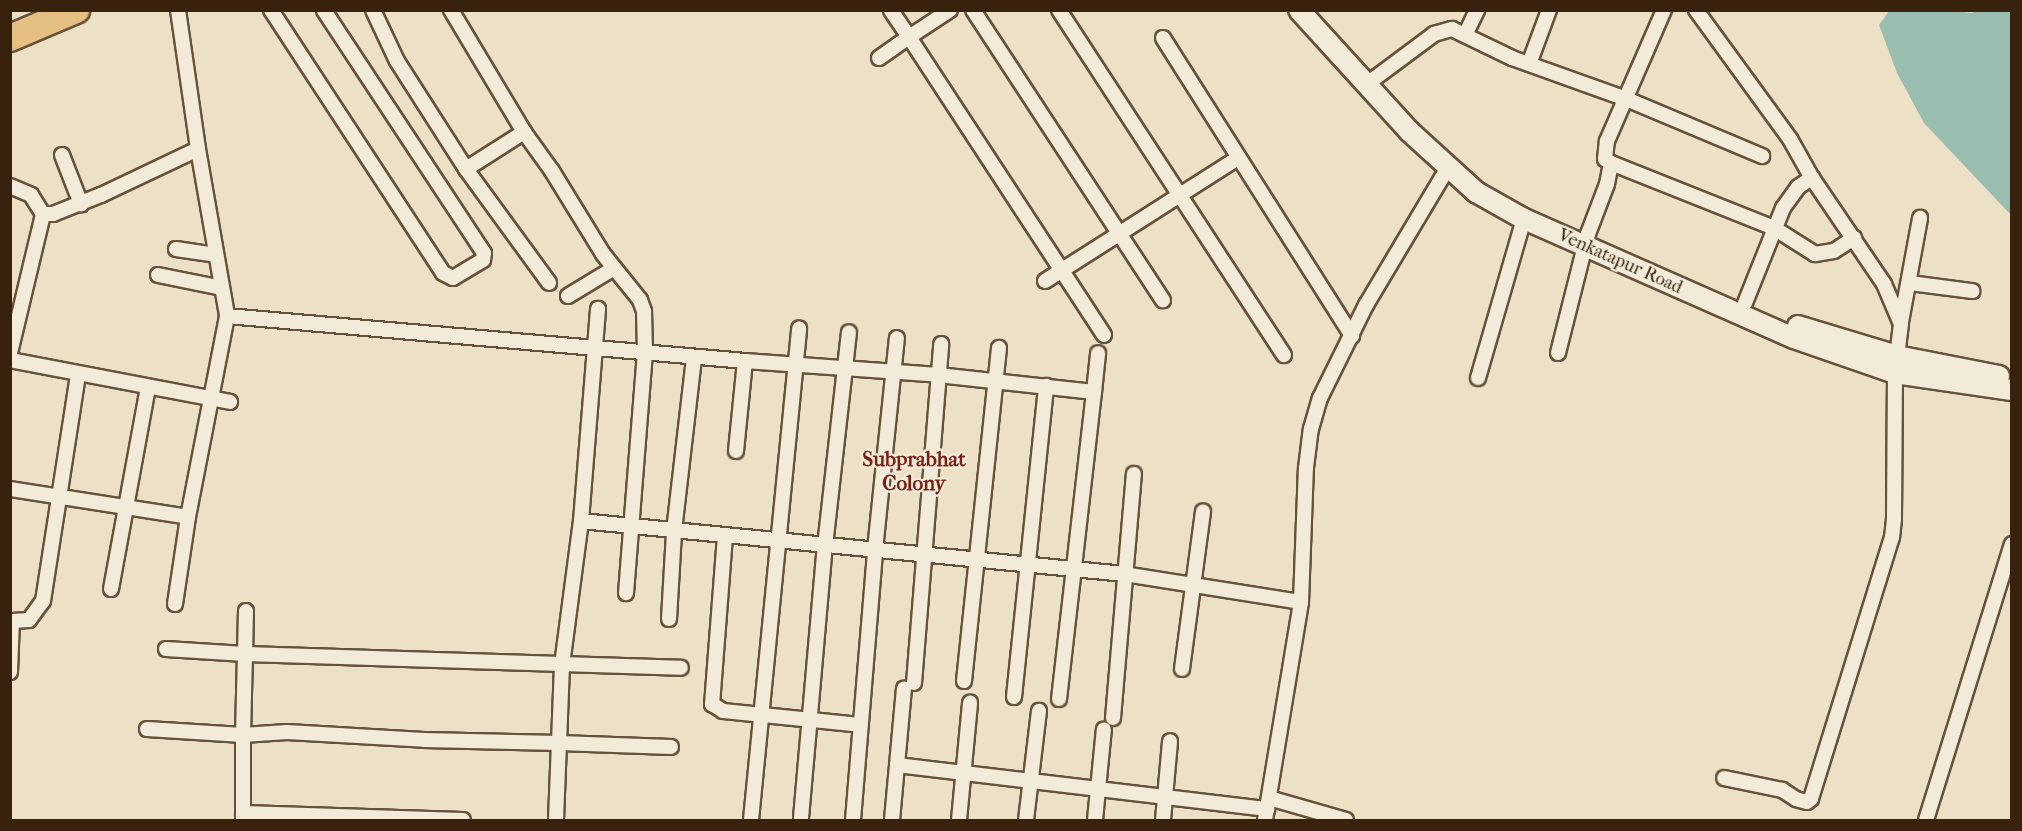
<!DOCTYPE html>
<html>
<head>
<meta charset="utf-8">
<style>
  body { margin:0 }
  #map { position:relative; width:2022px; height:831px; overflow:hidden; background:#ece0c6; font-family:"IM FELL French Canon",serif }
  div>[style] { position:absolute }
  .water>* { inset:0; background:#99beb0 }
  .roads { filter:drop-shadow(2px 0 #66523b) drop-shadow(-2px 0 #66523b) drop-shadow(0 2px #66523b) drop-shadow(0 -2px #66523b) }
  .street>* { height:14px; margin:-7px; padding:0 7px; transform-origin:7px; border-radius:7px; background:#f3ebda }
  .secondary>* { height:20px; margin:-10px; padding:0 10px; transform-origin:10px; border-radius:10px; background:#f3ebda }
  .highway>* { height:26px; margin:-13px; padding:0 13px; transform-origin:13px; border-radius:13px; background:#e6c083 }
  span { translate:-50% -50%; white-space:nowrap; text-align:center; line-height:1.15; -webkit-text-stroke:4.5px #f3ebda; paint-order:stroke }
  .street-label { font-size:18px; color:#39220d }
  .quarter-label { font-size:21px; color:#7a1f14; font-weight:700 }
  .frame { position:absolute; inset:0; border:12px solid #39220d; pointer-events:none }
</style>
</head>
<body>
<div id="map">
  <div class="water">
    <i style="clip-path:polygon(1953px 11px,1972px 13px,1975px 11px,2011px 11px,2011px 215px,1924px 123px,1897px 73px,1879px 25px,1889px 11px)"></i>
  </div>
  <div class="roads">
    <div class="street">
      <i style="left:178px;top:10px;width:140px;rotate:81.8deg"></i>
      <i style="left:198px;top:149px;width:169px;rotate:80.1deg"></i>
      <i style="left:227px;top:316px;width:520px;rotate:4.96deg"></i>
      <i style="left:745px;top:361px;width:194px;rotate:4.1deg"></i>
      <i style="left:938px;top:375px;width:157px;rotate:6.2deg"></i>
      <i style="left:1094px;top:392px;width:309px;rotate:96.5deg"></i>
      <i style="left:271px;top:10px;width:314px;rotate:56.8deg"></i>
      <i style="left:443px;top:273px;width:11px;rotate:27deg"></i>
      <i style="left:453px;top:278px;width:35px;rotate:-31deg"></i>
      <i style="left:483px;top:260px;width:7px;rotate:-82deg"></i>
      <i style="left:484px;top:253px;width:291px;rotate:-123.4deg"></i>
      <i style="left:373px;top:10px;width:56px;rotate:64.8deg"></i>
      <i style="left:397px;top:61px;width:128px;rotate:57.4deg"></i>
      <i style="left:466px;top:169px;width:141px;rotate:53.9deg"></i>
      <i style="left:451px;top:10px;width:142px;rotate:59.1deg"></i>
      <i style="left:524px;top:132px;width:48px;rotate:54.3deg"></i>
      <i style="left:552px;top:171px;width:97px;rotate:58.4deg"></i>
      <i style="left:603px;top:254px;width:59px;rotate:51.2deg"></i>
      <i style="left:640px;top:300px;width:12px;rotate:70deg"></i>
      <i style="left:644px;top:311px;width:41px;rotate:88.6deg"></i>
      <i style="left:645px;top:352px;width:242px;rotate:94.5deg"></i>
      <i style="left:950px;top:10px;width:49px;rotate:146.6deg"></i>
      <i style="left:909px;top:37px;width:356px;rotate:56.8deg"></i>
      <i style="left:973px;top:10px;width:347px;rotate:56.8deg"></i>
      <i style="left:1059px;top:10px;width:412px;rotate:56.9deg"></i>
      <i style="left:1696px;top:10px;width:160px;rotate:53.9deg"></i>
      <i style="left:1790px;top:139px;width:45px;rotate:60.6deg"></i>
      <i style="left:1812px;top:178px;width:128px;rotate:55.8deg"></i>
      <i style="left:1884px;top:284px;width:43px;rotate:67deg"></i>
      <i style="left:1901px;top:324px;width:49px;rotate:97deg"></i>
      <i style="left:1895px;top:373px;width:146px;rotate:90.4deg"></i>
      <i style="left:1894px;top:519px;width:18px;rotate:96deg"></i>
      <i style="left:1892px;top:537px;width:274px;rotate:107.2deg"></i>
      <i style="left:1811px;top:799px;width:5px;rotate:143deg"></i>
      <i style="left:1807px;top:802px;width:11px;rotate:-165deg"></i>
      <i style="left:1796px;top:799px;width:17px;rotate:-147deg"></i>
      <i style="left:1782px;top:790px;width:59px;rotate:-168.3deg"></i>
      <i style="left:1465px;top:35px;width:28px;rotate:-64deg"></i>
      <i style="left:1163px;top:38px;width:353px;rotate:57.6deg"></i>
      <i style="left:879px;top:58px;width:37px;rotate:-35deg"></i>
      <i style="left:909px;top:37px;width:32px;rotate:-124deg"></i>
      <i style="left:1529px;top:64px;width:58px;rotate:-69.7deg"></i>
      <i style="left:1367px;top:84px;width:84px;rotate:-36.7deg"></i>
      <i style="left:1434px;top:34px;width:19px;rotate:-16deg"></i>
      <i style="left:1452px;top:29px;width:67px;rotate:25.8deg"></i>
      <i style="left:1512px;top:58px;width:119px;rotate:19.7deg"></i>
      <i style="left:1624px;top:98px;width:150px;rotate:22.8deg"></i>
      <i style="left:62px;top:155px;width:53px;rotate:68.8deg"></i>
      <i style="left:1611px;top:163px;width:175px;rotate:21.7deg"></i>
      <i style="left:1774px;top:228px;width:49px;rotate:32.4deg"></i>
      <i style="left:1815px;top:254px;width:19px;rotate:-9deg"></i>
      <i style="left:1834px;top:251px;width:24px;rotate:-33deg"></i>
      <i style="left:466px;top:169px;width:69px;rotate:-32.5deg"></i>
      <i style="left:10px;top:186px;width:23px;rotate:23deg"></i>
      <i style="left:31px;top:195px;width:22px;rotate:58deg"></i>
      <i style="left:43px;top:214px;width:10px"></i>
      <i style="left:53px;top:214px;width:52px;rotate:-21.6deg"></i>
      <i style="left:101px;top:195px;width:107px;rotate:-25.4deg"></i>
      <i style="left:176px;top:249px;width:40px;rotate:8.5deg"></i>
      <i style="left:158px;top:275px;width:65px;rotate:11.5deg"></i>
      <i style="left:1045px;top:281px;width:229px;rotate:-32.5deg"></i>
      <i style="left:1910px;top:283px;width:63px;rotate:7.4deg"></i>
      <i style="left:568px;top:296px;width:54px;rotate:-31.3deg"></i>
      <i style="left:1745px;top:303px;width:102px;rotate:-68.2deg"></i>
      <i style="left:1783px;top:208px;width:26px;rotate:-54deg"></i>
      <i style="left:1798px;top:187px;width:17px;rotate:-33deg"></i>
      <i style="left:1901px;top:322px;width:106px;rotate:-79.6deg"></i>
      <i style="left:10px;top:353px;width:143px;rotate:-76.6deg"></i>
      <i style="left:1558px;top:353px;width:123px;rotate:-75.9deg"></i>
      <i style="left:1588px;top:234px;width:53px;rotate:-69.2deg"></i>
      <i style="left:1607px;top:184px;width:21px;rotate:-79deg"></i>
      <i style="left:1611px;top:163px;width:7px;rotate:-146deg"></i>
      <i style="left:1605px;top:159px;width:18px;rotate:-84deg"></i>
      <i style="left:1607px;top:141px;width:143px;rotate:-66.5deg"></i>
      <i style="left:10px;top:360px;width:224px;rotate:10.8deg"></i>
      <i style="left:1478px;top:378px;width:166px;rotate:-73.9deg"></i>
      <i style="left:1094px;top:392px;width:39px;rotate:-84deg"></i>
      <i style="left:736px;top:451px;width:90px;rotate:-84.3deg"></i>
      <i style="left:10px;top:489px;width:180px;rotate:8.9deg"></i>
      <i style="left:581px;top:521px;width:546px;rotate:5.57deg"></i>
      <i style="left:1124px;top:574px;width:179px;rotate:9deg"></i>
      <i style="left:725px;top:536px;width:169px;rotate:94.4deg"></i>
      <i style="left:712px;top:704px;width:13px;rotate:32deg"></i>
      <i style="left:723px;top:711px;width:138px;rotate:5.8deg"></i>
      <i style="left:111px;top:589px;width:204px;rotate:-79.6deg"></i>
      <i style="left:175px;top:604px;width:88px;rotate:-81.5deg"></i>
      <i style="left:188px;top:517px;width:205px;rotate:-79deg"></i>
      <i style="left:669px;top:619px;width:88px;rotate:-86.7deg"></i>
      <i style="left:674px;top:531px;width:175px;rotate:-83.4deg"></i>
      <i style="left:166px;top:649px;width:79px;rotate:3.6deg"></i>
      <i style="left:245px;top:654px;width:43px;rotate:-88.7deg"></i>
      <i style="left:1182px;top:669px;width:159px;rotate:-82.4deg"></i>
      <i style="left:10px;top:672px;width:51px;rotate:-87.8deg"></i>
      <i style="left:12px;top:621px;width:17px;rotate:-3deg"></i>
      <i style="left:29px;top:620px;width:24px;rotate:-54deg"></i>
      <i style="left:43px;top:601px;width:230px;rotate:-81.2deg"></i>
      <i style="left:964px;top:681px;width:335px;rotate:-84deg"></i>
      <i style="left:914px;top:683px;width:340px;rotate:-85.4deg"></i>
      <i style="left:1014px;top:697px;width:313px;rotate:-84.1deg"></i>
      <i style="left:1113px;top:718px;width:245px;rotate:-85.1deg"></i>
      <i style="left:147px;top:729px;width:96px;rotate:3.6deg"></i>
      <i style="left:243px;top:735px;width:81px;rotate:-88.6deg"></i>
      <i style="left:245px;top:654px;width:436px;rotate:1.8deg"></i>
      <i style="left:897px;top:765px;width:373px;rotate:6.8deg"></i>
      <i style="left:1269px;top:798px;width:80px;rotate:15.9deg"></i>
      <i style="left:243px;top:813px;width:220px;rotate:1.8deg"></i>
      <i style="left:801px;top:818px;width:273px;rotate:-85deg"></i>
      <i style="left:825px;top:546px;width:215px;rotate:-83.6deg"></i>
      <i style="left:243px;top:820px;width:85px;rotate:-90deg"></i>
      <i style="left:243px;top:735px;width:44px;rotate:-3.9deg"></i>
      <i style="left:287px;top:732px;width:137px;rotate:3.3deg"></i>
      <i style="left:424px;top:740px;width:135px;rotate:1.3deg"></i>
      <i style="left:559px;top:743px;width:78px;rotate:-87.8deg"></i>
      <i style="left:562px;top:665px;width:145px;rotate:-82.5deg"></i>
      <i style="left:581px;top:521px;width:213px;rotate:-85.4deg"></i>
      <i style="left:556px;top:820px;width:77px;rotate:-87.8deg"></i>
      <i style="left:559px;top:743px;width:112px;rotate:2deg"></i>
      <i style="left:751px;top:820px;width:494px;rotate:-84.4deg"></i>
      <i style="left:853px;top:820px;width:271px;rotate:-85.3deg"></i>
      <i style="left:875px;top:550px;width:213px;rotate:-84.1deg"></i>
      <i style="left:892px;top:820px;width:132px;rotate:-84.8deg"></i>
      <i style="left:959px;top:820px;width:118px;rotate:-84.6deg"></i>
      <i style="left:1026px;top:820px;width:110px;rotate:-83.2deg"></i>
      <i style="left:1095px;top:820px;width:91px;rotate:-84.4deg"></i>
      <i style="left:1163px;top:820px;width:79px;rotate:-84.9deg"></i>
      <i style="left:1265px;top:820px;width:221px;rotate:-80.6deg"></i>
      <i style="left:1301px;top:602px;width:134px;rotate:-87.9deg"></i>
      <i style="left:1306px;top:468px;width:39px;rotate:-83deg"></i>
      <i style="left:1311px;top:429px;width:32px;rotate:-74deg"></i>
      <i style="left:1320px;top:398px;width:104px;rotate:-63.7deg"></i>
      <i style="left:1366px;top:305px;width:162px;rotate:-59.2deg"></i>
      <i style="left:1926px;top:820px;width:289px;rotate:-72.7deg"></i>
    </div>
    <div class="secondary">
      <i style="left:1299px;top:10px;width:164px;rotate:47.7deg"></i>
      <i style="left:1409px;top:131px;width:91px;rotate:42.3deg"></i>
      <i style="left:1476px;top:192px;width:55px;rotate:29.4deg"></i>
      <i style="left:1524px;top:219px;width:295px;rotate:23.8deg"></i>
      <i style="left:1794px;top:338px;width:107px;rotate:19.1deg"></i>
      <i style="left:1895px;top:373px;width:118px;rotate:8.3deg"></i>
      <i style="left:1798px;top:326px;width:103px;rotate:16.9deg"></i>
      <i style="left:1897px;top:356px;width:104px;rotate:11.1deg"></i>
    </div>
    <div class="highway">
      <i style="left:10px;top:38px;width:72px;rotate:-23deg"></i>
    </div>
  </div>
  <div class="street-label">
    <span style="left:1620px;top:262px;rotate:24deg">Venkatapur Road</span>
  </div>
  <div class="quarter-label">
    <span style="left:914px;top:471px">Subprabhat<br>Colony</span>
  </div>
  <div class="frame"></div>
</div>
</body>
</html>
